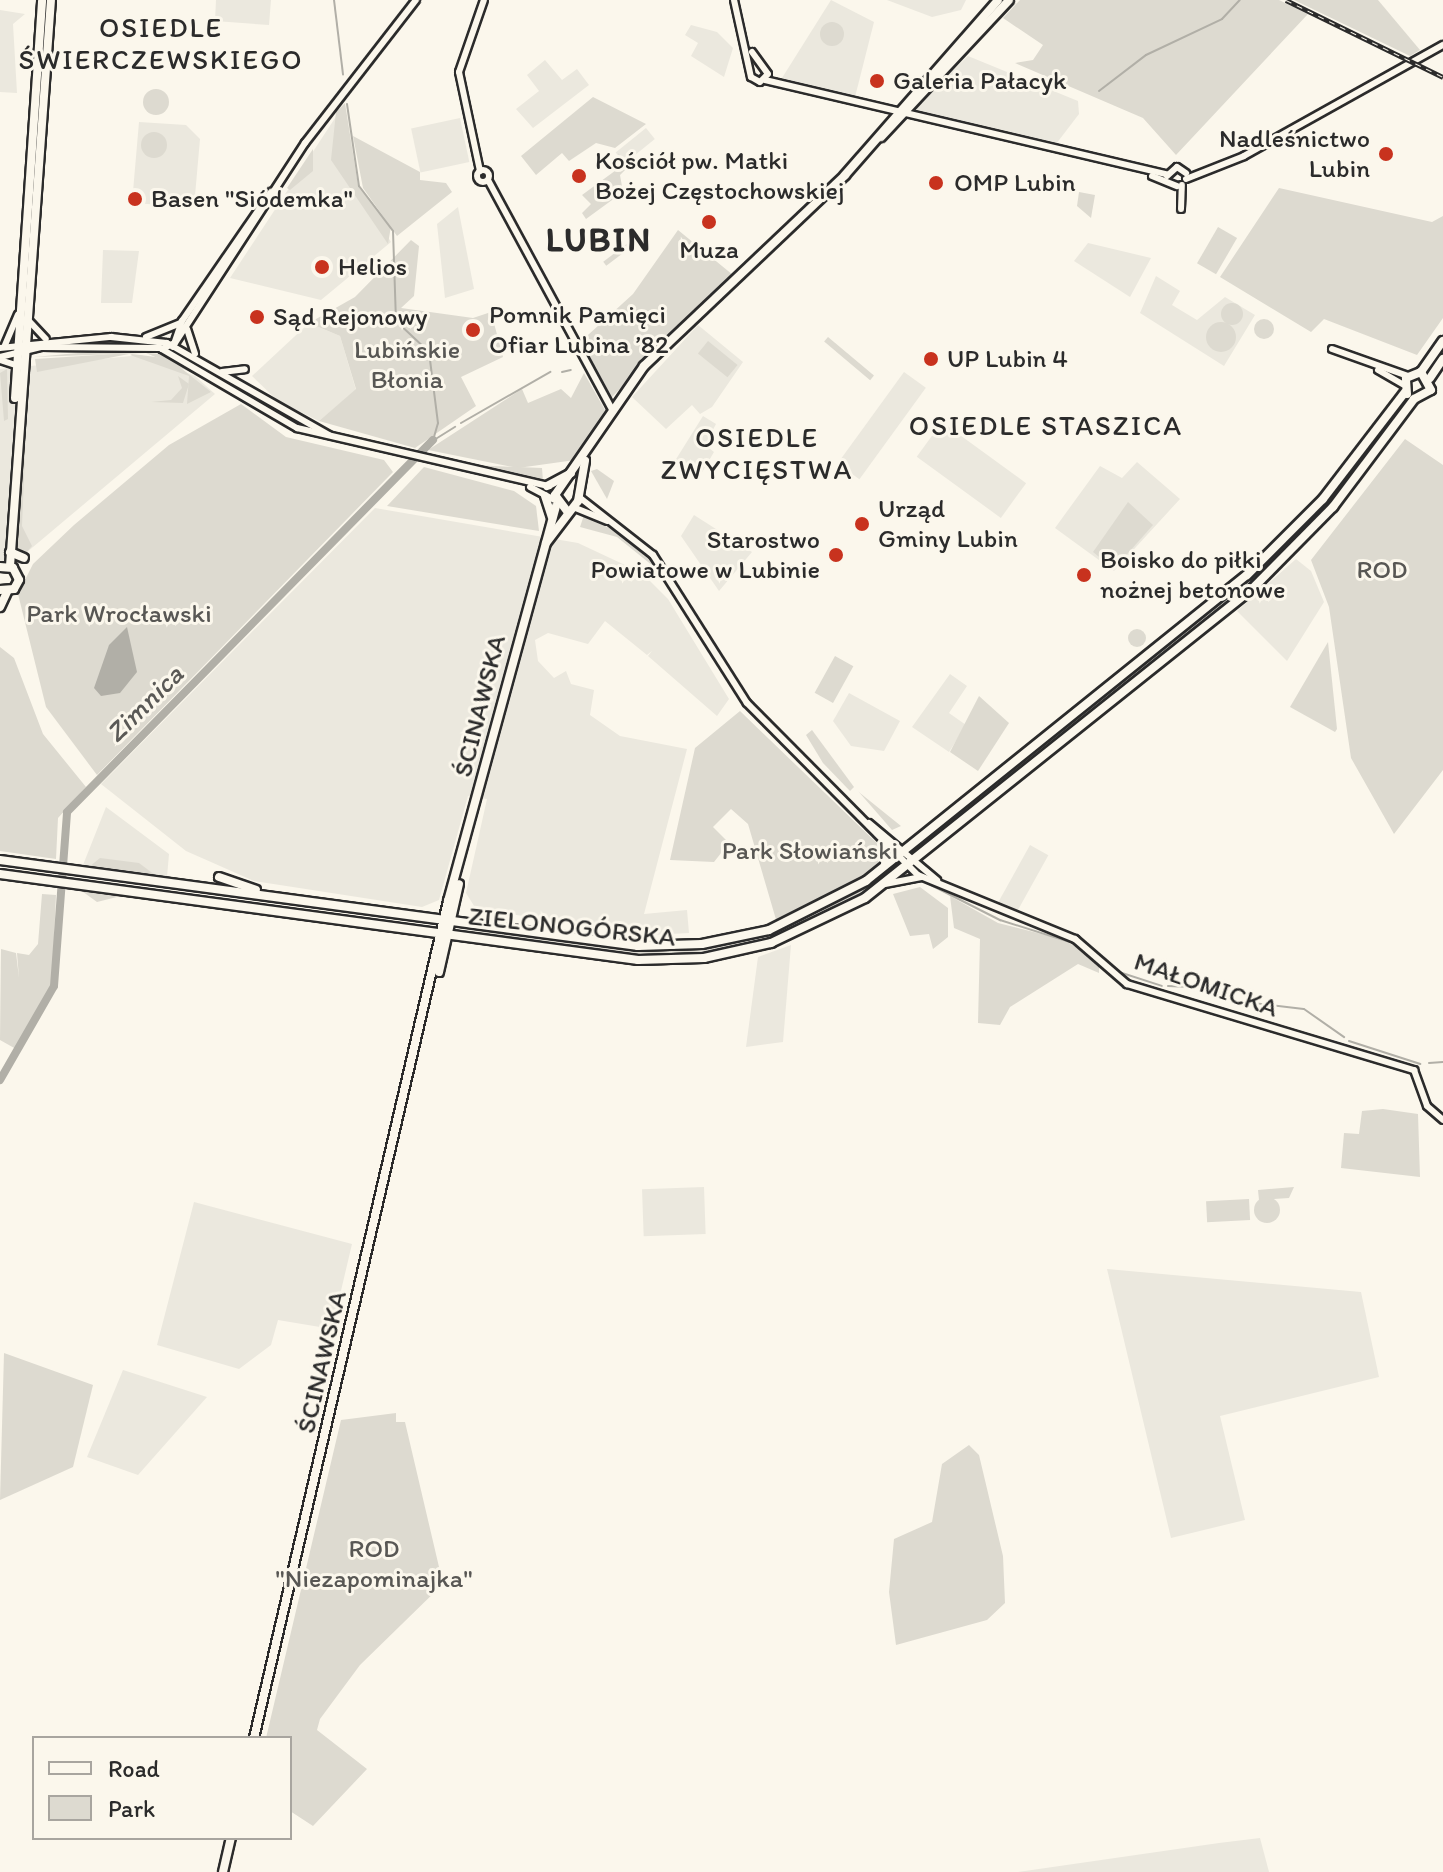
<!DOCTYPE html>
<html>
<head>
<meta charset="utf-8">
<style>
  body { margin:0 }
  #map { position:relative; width:1443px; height:1872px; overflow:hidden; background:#fbf7ec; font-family:Itim,sans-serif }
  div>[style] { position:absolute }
  .built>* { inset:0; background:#ebe8de; transform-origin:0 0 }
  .green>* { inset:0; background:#dddad0; transform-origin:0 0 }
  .round { border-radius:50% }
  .water>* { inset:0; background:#b1afa7 }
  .stream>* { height:2px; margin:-1px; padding:0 1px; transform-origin:1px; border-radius:1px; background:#b1afa7 }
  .river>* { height:8px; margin:-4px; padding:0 4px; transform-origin:4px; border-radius:4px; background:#b1afa7 }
  .roads { filter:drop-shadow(2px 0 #2b2b2b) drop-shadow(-2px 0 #2b2b2b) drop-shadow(0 2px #2b2b2b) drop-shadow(0 -2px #2b2b2b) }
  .minor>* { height:6px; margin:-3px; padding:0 3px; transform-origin:3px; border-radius:3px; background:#fbf7ec }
  .minor>.ring { margin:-3px; padding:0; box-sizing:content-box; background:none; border:6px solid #fbf7ec; border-radius:50% }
  .major>* { height:8px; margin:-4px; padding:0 4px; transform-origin:4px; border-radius:4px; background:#fbf7ec }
  .rail>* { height:5px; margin-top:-2.5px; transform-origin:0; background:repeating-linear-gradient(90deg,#fbf7ec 0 6px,#2b2b2b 0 12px); box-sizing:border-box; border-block:2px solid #2b2b2b }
  .dots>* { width:22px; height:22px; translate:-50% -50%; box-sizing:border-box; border:4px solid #fbf7ec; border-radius:50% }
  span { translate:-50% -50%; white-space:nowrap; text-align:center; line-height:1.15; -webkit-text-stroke:6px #fbf7ec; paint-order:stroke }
  .poi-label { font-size:26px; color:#2b2b2b }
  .left { translate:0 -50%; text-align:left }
  .right { translate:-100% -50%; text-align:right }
  .park-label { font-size:26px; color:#585754 }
  .street-label { font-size:26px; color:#2b2b2b }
  .neighbourhood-label { font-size:28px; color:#2b2b2b; letter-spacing:2px }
  .water-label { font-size:28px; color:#5a5956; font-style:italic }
  .district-label { font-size:34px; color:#2b2b2b; font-weight:700; letter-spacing:2px }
  .legend { position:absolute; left:32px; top:1736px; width:260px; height:104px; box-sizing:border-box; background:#fbf7ec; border:2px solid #a8a59f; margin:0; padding:10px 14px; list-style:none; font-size:24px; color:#2b2b2b }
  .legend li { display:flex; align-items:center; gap:16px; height:40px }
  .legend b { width:40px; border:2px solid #a8a59f }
</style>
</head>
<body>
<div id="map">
  <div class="built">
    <i style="clip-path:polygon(216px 0,271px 0,269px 25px,215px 21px)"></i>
    <i style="clip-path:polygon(831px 0,874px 22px,855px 97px,782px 78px)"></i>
    <i style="clip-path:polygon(887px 0,966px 0,961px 10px,932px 17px)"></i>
    <i style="clip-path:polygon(0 10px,25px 14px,13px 24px,17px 93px,0 92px)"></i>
    <i style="clip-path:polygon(691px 25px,717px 32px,733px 48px,724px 77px,691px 56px,698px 43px,685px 35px)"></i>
    <i style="clip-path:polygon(968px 56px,1078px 101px,1079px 114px,1053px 148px,917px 114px,917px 105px)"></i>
    <i style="clip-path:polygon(545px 60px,562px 80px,577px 69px,589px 85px,533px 128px,516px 109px,539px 91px,527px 75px)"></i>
    <i style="clip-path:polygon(341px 109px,354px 183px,391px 242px,321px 300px,230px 278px)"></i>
    <i style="left:460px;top:118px;width:45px;height:50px;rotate:78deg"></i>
    <i style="clip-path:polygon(139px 122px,186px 125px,200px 139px,194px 207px,132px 203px)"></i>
    <i style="left:646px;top:128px;width:14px;height:39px;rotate:51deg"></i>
    <i style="clip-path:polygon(458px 207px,474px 289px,445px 298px,437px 224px)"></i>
    <i style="clip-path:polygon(1088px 243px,1151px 258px,1130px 297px,1074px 261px)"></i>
    <i style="clip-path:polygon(103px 250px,139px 251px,132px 303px,101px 303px)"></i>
    <i style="clip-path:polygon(1156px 276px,1180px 291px,1172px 305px,1197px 320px,1225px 297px,1255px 315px,1224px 366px,1140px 313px)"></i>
    <i style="clip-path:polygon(309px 323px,340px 336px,356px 390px,319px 421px,278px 401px,252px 376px)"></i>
    <i style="clip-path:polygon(698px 325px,743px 362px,712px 407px,700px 414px,692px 405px,666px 429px,632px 397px)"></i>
    <i style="clip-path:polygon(141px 355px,195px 376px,215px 394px,14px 563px,0 563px,0 369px)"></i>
    <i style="left:904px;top:372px;width:27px;height:113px;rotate:36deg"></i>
    <i style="clip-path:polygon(703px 416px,716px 424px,705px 445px,714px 452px,698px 479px,673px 464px)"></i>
    <i style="left:942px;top:422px;width:104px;height:43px;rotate:36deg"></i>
    <i style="clip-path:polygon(1137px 462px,1180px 499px,1114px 571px,1055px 528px,1100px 466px,1122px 478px)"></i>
    <i style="clip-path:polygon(375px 508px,578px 543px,642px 573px,668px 599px,729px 699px,717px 716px,648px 656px,652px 651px,647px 655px,605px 621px,588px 644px,548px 633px,535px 640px,538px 661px,554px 678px,566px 671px,571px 684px,594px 690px,590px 715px,620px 736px,687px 749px,644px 914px,687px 910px,689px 933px,653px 935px,476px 909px,466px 893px,487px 799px,468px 796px,439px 900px,422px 907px,254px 881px,186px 851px,101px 784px)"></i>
    <i style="clip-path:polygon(694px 515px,752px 552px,719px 591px,681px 536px)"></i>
    <i style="clip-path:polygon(1296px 559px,1311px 571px,1324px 602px,1287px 661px,1237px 611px)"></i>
    <i style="clip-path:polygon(950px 674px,967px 686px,949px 713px,966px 725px,949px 752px,912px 727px)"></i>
    <i style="clip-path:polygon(849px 693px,900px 721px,884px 751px,851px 746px,833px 721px)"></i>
    <i style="clip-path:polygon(106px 807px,169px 854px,167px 877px,83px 865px)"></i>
    <i style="left:1030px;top:845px;width:21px;height:71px;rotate:29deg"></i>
    <i style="clip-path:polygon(791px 945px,783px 1042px,746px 1047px,758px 957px)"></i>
    <i style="left:704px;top:1187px;width:47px;height:62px;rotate:88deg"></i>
    <i style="clip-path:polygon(194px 1202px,352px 1244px,332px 1329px,278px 1320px,271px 1345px,239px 1369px,157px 1345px)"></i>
    <i style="clip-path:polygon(1107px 1269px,1361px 1292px,1379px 1377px,1220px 1416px,1245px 1520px,1171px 1538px)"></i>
    <i style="clip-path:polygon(123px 1370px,207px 1397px,138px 1475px,87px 1457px)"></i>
    <i style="clip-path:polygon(1260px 1838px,1269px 1872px,1018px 1872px,1219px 1843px)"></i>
  </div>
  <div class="green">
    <i style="clip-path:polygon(1020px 0,1279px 0,1308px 14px,1176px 155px,1143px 118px,1015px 63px,1033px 60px,1043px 45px,1003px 18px)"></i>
    <i style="clip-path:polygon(1294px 0,1378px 0,1420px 50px,1410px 56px)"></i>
    <i class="round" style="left:820px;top:22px;width:24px;height:24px"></i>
    <i class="round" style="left:143px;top:89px;width:26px;height:26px"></i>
    <i style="clip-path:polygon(593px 97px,646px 124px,615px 148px,596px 143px,569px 161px,562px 153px,536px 175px,521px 156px)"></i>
    <i style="clip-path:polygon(345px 103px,358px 185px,391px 226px,388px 244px,331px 160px,336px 112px)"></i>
    <i class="round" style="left:141px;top:132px;width:26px;height:26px"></i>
    <i style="clip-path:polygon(353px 136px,420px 172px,420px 180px,446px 183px,452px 192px,397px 236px,363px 188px)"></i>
    <i style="clip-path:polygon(313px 149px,313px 171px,290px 190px,287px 188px)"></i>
    <i style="clip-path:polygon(618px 153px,629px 166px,620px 175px,623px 192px,586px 219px,582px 213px,591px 204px,582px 195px,623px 165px)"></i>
    <i style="clip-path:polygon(1279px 188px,1432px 222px,1443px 216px,1443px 318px,1417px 355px,1324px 319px,1311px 332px,1220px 277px)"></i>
    <i style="clip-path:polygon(1079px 192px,1095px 195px,1091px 218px,1077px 206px)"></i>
    <i style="left:1218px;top:227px;width:22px;height:42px;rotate:30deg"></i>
    <i style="left:648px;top:228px;width:5px;height:56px;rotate:53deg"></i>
    <i style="clip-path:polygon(678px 230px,733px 275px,609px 400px,577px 345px,633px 294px)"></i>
    <i style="clip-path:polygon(411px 240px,419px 246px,414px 296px,401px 308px,473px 318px,491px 312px,503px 357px,461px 377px,476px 406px,415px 448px,319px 421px,356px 389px,340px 336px,309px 323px,355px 297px)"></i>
    <i class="round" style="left:1221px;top:303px;width:22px;height:22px"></i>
    <i class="round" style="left:1254px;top:319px;width:20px;height:20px"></i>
    <i class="round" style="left:1206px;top:322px;width:30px;height:30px"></i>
    <i style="left:828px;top:337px;width:60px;height:6px;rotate:40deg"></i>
    <i style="left:708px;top:341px;width:38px;height:16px;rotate:39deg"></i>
    <i style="clip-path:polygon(111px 350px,160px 354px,178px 361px,211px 381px,146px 353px,34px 357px)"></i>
    <i style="clip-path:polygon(129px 354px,37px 372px,35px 359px,113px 354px)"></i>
    <i style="clip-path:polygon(130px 355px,132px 354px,156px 357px,176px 364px,211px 392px,187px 404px,189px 376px)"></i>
    <i style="clip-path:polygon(29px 359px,22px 526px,32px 546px,25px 554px,15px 553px,14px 536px)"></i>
    <i style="clip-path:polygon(7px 369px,8px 419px,4px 421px,0 373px)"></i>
    <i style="clip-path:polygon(584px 373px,605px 410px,575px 460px,518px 468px,428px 450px,522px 389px,528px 403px,561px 389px,571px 398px)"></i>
    <i style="clip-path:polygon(178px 376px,189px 384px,183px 403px,151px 402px,171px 400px,182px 388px)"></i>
    <i style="clip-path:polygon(241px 404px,286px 437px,384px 460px,393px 472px,97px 775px,46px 707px,18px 594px,33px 564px,74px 525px,169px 445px)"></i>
    <i style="clip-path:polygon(1405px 439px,1443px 465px,1443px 770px,1394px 834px,1351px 758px,1329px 607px,1311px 560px)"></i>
    <i style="clip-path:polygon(471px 465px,542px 468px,543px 481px,516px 473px)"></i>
    <i style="clip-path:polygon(424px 467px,514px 491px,536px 506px,539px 531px,387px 506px)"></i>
    <i style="clip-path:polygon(597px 469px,614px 481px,607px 499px,591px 471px)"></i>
    <i style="clip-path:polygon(1128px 502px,1153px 525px,1114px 569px,1093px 552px)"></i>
    <i style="clip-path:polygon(584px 515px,617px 532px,653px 563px,699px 635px,653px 566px,617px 537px,580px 527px)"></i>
    <i style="clip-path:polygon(1283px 545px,1288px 551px,1242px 592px,923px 846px)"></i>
    <i class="round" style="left:1128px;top:629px;width:18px;height:18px"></i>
    <i style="clip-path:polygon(1328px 642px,1337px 729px,1335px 732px,1290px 707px)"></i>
    <i style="clip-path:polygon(0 647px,14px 658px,43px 734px,86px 787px,58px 818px,56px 859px,0 851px)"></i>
    <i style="left:835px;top:656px;width:21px;height:42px;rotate:29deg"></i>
    <i style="clip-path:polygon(979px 696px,1009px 723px,978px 771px,950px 752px)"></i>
    <i style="clip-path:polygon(740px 711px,883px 849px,877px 866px,840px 893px,777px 923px,748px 824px,731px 809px,713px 827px,729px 843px,714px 862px,670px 860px,695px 748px)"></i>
    <i style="clip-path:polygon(812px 730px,854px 787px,850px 791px,823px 763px,806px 735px)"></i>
    <i style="clip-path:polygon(858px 791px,860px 793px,901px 826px,892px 830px)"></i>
    <i style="clip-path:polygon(100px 858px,139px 863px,155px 875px,89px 867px)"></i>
    <i style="clip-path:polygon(898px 865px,832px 915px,754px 946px,701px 955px,639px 957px,455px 928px,652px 950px,722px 944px,812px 917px)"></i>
    <i style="clip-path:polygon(920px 887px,948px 908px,948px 937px,933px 949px,929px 934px,910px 936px,893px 894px)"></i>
    <i style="clip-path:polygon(79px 889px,125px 894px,125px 895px,97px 902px)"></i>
    <i style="clip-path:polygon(42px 894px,56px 895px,52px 985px,16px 1049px,0 1040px,1px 949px,16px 953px,19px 978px,17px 953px,29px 955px,38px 944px)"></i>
    <i style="clip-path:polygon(950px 896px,998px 923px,1065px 940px,1099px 962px,1099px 973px,1078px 964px,1010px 1007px,1000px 1025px,978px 1023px,980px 939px,954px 928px)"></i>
    <i style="clip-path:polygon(1383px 1109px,1418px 1114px,1420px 1177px,1341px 1168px,1344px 1133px,1359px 1134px,1362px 1111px)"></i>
    <i style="clip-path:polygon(1294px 1187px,1289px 1198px,1259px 1200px,1258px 1190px)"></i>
    <i class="round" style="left:1254px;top:1197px;width:26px;height:26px"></i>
    <i style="left:1249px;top:1199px;width:21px;height:43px;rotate:87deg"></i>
    <i style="clip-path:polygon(4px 1353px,93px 1385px,73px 1467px,0 1500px)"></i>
    <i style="clip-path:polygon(396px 1413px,396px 1422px,405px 1422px,443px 1584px,360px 1665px,320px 1719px,317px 1730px,367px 1769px,313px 1826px,290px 1811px,290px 1738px,266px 1738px,341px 1420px)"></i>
    <i style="clip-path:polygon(969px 1445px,979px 1455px,1003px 1556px,1005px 1603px,987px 1620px,896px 1645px,889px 1592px,894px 1539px,932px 1522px,942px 1464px)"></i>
  </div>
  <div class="water">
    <i style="clip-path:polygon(127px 627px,137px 672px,120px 693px,101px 696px,94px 688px,109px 645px)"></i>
  </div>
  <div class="stream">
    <i style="left:334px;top:0;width:75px;rotate:83.1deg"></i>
    <i style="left:1099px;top:91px;width:59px;rotate:-37.5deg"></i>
    <i style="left:1146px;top:55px;width:84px;rotate:-25.3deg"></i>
    <i style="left:1222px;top:19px;width:26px;rotate:-47deg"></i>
    <i style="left:347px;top:104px;width:83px;rotate:81.7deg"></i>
    <i style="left:359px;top:186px;width:56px;rotate:52.9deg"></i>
    <i style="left:393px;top:231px;width:90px;rotate:88.1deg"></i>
    <i style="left:396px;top:321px;width:45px;rotate:43.2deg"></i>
    <i style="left:429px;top:352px;width:72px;rotate:82.8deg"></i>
    <i style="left:438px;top:423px;width:18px;rotate:106deg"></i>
    <i style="left:562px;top:372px;width:9px;rotate:-13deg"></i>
    <i style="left:461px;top:423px;width:103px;rotate:-29.8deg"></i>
    <i style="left:434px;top:440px;width:25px;rotate:-32deg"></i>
    <i style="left:921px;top:880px;width:89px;rotate:26.9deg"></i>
    <i style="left:1000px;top:920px;width:80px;rotate:17.5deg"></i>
    <i style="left:1119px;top:972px;width:45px;rotate:18deg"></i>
    <i style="left:1168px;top:986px;width:46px;rotate:2.5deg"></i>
    <i style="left:1253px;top:1003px;width:51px;rotate:6.7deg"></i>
    <i style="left:1304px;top:1009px;width:49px;rotate:35deg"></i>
    <i style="left:1349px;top:1041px;width:75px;rotate:17.9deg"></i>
    <i style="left:1429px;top:1063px;width:14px;rotate:-4deg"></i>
  </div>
  <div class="river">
    <i style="left:0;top:1080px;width:108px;rotate:-60.1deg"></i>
    <i style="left:54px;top:986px;width:174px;rotate:-85.7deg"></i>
    <i style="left:67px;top:812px;width:522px;rotate:-45.47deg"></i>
  </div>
  <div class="roads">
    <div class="minor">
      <i style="left:734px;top:0;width:79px;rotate:77.6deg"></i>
      <i style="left:751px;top:77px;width:10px;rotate:29deg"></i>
      <i style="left:760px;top:82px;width:11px;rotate:-45deg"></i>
      <i style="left:752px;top:52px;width:27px;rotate:54deg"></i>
      <i style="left:765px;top:80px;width:413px;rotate:13.2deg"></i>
      <i class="ring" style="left:477px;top:170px;width:6px;height:6px"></i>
      <i style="left:480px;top:171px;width:101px;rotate:-102deg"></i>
      <i style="left:459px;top:72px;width:76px;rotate:-70.9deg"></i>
      <i style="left:1152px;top:176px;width:27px;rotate:22deg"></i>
      <i style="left:1167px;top:176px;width:13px;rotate:-42deg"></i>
      <i style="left:1177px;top:167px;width:11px;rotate:34deg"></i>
      <i style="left:1186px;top:179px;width:62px;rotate:-21.6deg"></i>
      <i style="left:1244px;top:156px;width:228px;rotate:-29.2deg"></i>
      <i style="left:488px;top:180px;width:263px;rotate:61.6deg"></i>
      <i style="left:1181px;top:209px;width:24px;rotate:-88deg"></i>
      <i style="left:30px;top:322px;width:23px;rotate:47deg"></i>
      <i style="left:187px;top:329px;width:26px;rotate:72deg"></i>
      <i style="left:146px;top:337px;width:37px;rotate:-22deg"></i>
      <i style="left:5px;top:345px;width:33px;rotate:-67deg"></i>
      <i style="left:173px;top:347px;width:28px;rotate:-71deg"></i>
      <i style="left:182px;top:321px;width:157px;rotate:-55.4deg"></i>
      <i style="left:0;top:348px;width:112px;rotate:-5.7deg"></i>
      <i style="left:111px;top:337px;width:56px;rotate:6.1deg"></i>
      <i style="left:167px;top:343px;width:186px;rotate:29.6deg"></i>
      <i style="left:162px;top:349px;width:14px;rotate:-25deg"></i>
      <i style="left:175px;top:343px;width:239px;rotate:-57deg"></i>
      <i style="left:305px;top:143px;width:181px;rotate:-52.2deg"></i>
      <i style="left:1332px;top:349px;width:81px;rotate:19.6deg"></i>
      <i style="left:0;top:357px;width:42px;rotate:-13.7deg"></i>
      <i style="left:41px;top:347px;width:119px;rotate:0.5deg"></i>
      <i style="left:160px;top:348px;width:159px;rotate:30.3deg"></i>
      <i style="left:297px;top:428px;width:259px;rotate:13deg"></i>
      <i style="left:0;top:360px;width:16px;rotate:18deg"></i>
      <i style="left:1378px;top:370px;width:30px;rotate:30deg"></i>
      <i style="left:222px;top:372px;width:23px;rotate:-7deg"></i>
      <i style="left:530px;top:487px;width:27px;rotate:28deg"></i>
      <i style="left:579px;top:497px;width:94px;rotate:38.1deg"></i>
      <i style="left:653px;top:555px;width:175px;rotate:57.6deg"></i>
      <i style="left:747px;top:703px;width:243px;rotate:45.2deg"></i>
      <i style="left:918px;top:875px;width:170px;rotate:22.2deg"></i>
      <i style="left:1075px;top:939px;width:69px;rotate:40.9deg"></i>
      <i style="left:1127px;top:984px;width:300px;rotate:16.7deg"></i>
      <i style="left:1414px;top:1070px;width:38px;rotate:70deg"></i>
      <i style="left:1427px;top:1106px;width:21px;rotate:41deg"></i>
      <i style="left:573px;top:507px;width:37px;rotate:22deg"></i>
      <i style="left:869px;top:823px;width:89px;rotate:40deg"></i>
      <i style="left:884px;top:866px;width:24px;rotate:-88deg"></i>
      <i style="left:885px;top:884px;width:37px;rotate:-11deg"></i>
    </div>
    <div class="major">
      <i style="left:881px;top:137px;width:187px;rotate:-46.9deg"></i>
      <i style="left:1421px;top:372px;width:38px;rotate:-55deg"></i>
      <i style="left:1430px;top:378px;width:23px;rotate:-56deg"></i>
      <i style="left:1407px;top:394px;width:16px;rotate:-94deg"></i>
      <i style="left:1406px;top:378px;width:16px;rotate:-22deg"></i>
      <i style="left:15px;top:398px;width:399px;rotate:-86.1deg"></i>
      <i style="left:1414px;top:399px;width:19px;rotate:-28deg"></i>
      <i style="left:1431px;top:390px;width:21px;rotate:-119deg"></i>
      <i style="left:547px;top:486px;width:27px;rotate:-28deg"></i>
      <i style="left:545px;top:496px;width:22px;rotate:72deg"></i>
      <i style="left:567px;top:511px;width:20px;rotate:-127deg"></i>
      <i style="left:555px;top:495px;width:157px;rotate:-55.4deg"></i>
      <i style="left:644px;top:366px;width:277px;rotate:-43.5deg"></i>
      <i style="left:845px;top:175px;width:232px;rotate:-48.8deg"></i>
      <i style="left:546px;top:543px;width:53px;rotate:-52.7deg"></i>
      <i style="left:578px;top:501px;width:41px;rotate:-80.1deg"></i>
      <i style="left:10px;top:552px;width:15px;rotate:23deg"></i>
      <i style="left:10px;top:566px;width:567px;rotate:-85.86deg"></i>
      <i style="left:0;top:567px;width:13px;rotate:4deg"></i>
      <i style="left:13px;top:568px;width:13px;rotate:63deg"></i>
      <i style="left:19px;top:580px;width:10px;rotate:119deg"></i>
      <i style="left:14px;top:589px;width:14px;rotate:176deg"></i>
      <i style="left:0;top:607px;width:17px;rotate:-65deg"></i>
      <i style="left:0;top:860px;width:644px;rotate:7.68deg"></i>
      <i style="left:638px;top:946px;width:64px;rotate:-1.8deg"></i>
      <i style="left:702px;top:944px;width:68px;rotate:-11.8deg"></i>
      <i style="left:769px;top:930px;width:109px;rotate:-26.8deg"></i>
      <i style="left:866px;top:881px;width:489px;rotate:-38.8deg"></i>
      <i style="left:1247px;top:575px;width:107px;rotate:-45deg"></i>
      <i style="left:1323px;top:499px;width:135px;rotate:-52.5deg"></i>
      <i style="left:0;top:874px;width:644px;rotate:7.68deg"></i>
      <i style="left:638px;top:960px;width:66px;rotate:-1.7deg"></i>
      <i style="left:704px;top:958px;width:69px;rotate:-12.6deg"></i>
      <i style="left:771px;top:943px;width:104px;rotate:-25.6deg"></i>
      <i style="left:865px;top:898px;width:497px;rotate:-38.6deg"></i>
      <i style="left:1253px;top:588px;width:114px;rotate:-45.4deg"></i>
      <i style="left:1333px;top:507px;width:135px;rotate:-53.1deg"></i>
      <i style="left:219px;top:877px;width:39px;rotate:19deg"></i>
      <i style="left:439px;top:972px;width:90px;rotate:-77.2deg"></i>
      <i style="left:254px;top:1738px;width:859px;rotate:-76.95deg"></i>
      <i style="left:448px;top:901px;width:410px;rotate:-74.7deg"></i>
      <i style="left:223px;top:1872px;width:35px;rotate:-77deg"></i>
    </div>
  </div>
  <div class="rail">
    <i style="left:1286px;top:0;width:175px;rotate:26.1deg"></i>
  </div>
  <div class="dots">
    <i style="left:877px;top:81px;background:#c8321e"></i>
    <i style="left:1386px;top:154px;background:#c8321e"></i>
    <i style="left:579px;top:176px;background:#c8321e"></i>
    <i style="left:936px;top:183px;background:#c8321e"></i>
    <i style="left:135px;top:199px;background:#c8321e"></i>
    <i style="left:709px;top:222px;background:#c8321e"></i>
    <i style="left:322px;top:267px;background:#c8321e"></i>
    <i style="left:257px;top:317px;background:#c8321e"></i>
    <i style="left:473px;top:330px;background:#c8321e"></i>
    <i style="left:931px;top:359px;background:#c8321e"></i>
    <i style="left:862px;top:524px;background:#c8321e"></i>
    <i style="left:836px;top:555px;background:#c8321e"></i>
    <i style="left:1084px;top:575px;background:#c8321e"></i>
  </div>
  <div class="poi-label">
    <span class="left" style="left:893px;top:81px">Galeria Pałacyk</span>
    <span class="right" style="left:1370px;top:154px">Nadleśnictwo<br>Lubin</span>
    <span class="left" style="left:595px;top:176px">Kościół pw. Matki<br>Bożej Częstochowskiej</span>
    <span class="left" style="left:954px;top:183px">OMP Lubin</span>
    <span class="left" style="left:151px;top:199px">Basen "Siódemka"</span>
    <span style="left:709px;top:250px">Muza</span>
    <span class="left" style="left:338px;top:267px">Helios</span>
    <span class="left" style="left:489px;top:330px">Pomnik Pamięci<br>Ofiar Lubina ’82</span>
    <span class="left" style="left:273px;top:317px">Sąd Rejonowy</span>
    <span class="left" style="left:947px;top:359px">UP Lubin 4</span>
    <span class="left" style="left:878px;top:524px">Urząd<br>Gminy Lubin</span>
    <span class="right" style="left:820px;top:555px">Starostwo<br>Powiatowe w Lubinie</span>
    <span class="left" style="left:1100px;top:575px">Boisko do piłki<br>nożnej betonowe</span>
  </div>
  <div class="park-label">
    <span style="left:407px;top:365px">Lubińskie<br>Błonia</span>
    <span style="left:1382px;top:570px">ROD</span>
    <span style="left:119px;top:614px">Park Wrocławski</span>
    <span style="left:810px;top:851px">Park Słowiański</span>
    <span style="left:374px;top:1564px">ROD<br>"Niezapominajka"</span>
  </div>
  <div class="street-label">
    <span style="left:480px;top:706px;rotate:-76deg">ŚCINAWSKA</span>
    <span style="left:572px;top:927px;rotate:6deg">ZIELONOGÓRSKA</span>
    <span style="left:1206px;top:985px;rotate:19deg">MAŁOMICKA</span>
    <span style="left:322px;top:1362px;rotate:-77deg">ŚCINAWSKA</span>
  </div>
  <div class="neighbourhood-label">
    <span style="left:161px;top:43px">OSIEDLE<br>ŚWIERCZEWSKIEGO</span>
    <span style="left:1046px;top:425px">OSIEDLE STASZICA</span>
    <span style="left:757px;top:453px">OSIEDLE<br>ZWYCIĘSTWA</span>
  </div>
  <div class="water-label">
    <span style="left:144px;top:703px;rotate:-45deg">Zimnica</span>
  </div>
  <div class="district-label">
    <span style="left:599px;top:240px">LUBIN</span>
  </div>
  <ul class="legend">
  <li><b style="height:10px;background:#fbf7ec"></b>Road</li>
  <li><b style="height:22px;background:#dddad0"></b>Park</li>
  </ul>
</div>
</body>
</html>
